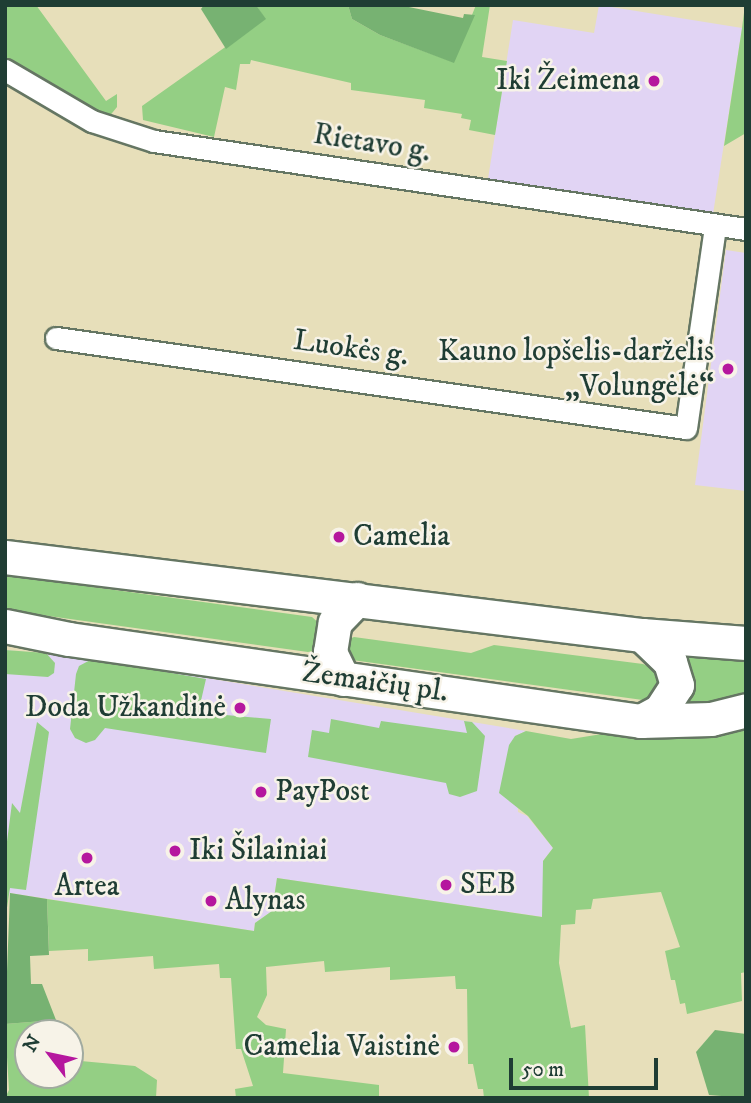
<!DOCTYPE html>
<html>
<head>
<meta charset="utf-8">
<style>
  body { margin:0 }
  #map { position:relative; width:751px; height:1103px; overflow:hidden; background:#e7dfba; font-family:"IM FELL DW Pica",serif }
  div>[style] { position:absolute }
  .built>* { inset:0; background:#e1d4f4 }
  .green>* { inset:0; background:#94cf84 }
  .forest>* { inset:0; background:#77b272 }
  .roads { filter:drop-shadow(2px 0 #657663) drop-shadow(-2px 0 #657663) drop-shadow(0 2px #657663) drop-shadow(0 -2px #657663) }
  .minor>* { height:21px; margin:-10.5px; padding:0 10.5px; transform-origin:10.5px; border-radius:10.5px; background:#fff }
  .primary>* { height:33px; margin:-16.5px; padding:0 16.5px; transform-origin:16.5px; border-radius:16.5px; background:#fff }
  .dots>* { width:19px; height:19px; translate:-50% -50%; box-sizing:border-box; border:4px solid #f7f3e8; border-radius:50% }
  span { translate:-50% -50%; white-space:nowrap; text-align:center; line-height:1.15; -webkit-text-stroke:5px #f7f3e8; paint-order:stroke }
  .poi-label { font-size:30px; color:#1f3d34 }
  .right { translate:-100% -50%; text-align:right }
  .left { translate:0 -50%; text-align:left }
  .street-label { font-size:30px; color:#1f3d34 }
  .frame { position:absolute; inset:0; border:7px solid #1f3d34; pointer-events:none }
  .north { position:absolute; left:14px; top:1019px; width:70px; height:70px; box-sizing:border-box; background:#f7f3e8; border:2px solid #a1aaa0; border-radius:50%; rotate:302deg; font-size:19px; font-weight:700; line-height:28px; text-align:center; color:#1f3d34 }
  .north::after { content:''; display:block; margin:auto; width:24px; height:32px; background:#b5179e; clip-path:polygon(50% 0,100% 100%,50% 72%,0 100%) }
  .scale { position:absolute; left:509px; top:1058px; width:149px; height:32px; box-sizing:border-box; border:4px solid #1f3d34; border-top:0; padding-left:9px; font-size:21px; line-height:24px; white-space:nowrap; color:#1f3d34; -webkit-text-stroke:5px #f7f3e8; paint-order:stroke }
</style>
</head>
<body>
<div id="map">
  <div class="built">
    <i style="clip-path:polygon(599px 5px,742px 28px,713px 214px,488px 179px,513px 20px,594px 33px)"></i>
    <i style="clip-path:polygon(726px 250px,746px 253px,746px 491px,695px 485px)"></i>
    <i style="clip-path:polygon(5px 650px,92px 659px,526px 731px,515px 736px,518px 812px,527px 816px,553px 848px,543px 861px,543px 917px,277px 878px,272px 911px,255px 923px,254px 931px,10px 893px,5px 908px)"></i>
  </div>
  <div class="green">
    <i style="clip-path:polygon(5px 5px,36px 5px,106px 101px,117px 94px,117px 107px,108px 118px,5px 57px)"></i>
    <i style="clip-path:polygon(256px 5px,348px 5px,352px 19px,380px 35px,453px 62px,476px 5px,490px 5px,482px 57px,507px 61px,495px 135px,469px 130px,471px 120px,461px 118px,462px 114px,424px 108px,425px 100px,351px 90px,351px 83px,251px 60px,250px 64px,240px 64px,236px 90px,225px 87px,214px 137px,143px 120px,142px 106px,265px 19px)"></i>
    <i style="clip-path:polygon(745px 5px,746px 133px,724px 146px,742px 28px)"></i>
    <i style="clip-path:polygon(5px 575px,312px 617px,322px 626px,317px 650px,308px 652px,5px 610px)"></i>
    <i style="clip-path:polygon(354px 637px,471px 653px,494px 645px,643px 664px,666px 675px,650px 701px,352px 660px,345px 655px,347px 640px)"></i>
    <i style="clip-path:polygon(5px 650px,46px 653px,55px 663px,54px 673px,48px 677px,5px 674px)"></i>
    <i style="clip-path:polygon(692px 654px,746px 658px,746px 697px,682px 706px,684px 657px)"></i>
    <i style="clip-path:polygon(92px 659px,206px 679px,200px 705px,226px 715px,271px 719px,266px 753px,105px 728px,95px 740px,86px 743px,75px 738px,70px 729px,76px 674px,79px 666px)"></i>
    <i style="clip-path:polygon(331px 719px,379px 728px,381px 721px,467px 733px,464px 721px,472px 722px,485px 736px,477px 791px,460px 797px,449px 794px,446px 783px,308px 757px,312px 730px,329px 733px)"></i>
    <i style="clip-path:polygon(37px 722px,49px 732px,26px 890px,10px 888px,5px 921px,5px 857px,12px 803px,20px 813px)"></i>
    <i style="clip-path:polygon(746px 723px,746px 972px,741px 973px,742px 1001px,687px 1014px,685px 1003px,680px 1004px,675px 980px,671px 980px,665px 951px,680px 947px,661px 892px,593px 899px,591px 909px,576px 910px,575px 924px,561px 925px,559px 963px,571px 1028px,585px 1025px,589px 1098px,484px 1098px,483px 1089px,478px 1089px,473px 1064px,468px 1064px,467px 989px,456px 989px,455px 976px,390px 980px,390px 967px,325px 972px,324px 961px,266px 967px,267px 995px,257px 1017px,266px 1025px,286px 1029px,283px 1073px,379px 1085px,379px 1098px,236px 1098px,235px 1089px,253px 1086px,241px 1049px,236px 1049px,231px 978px,220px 978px,219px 964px,154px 969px,153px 956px,88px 961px,88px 949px,49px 951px,47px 899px,254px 931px,255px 923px,272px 911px,277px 878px,542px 917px,543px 861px,553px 848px,528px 816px,499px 793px,509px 745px,515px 736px,526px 731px,571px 739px,608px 733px,650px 737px)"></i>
    <i style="clip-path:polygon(56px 1020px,49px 1033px,28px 1033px,28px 1075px,70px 1075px,70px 1060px,135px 1066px,157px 1080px,156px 1098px,5px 1098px,9px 1090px,5px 1024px)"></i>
  </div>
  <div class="forest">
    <i style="clip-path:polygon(204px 5px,256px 5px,266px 19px,226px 49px,201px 9px)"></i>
    <i style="clip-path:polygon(348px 5px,399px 5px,463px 18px,464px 14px,475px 15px,454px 63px,380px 35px,352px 19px)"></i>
    <i style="clip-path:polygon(10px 893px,47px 899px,49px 955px,30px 956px,31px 984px,42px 984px,56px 1020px,5px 1024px)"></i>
    <i style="clip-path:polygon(715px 1030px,746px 1034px,746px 1098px,709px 1095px,696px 1052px)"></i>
  </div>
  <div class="roads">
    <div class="minor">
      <i style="left:5px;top:70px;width:101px;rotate:30.4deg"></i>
      <i style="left:92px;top:121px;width:65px;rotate:17.9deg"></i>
      <i style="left:154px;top:141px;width:599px;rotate:8.46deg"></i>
      <i style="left:56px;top:338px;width:636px;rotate:8.13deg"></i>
      <i style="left:686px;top:428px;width:203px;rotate:-81.8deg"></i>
    </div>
    <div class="primary">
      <i style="left:5px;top:557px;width:642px;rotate:6.98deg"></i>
      <i style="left:642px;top:635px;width:104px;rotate:4.4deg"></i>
      <i style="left:5px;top:626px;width:65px;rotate:11.5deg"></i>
      <i style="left:69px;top:639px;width:578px;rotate:8.16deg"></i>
      <i style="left:641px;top:721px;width:70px;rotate:-1.6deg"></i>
      <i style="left:711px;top:719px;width:36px;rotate:-14deg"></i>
      <i style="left:343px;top:679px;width:30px;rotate:-116deg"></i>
      <i style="left:330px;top:652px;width:30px;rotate:-81deg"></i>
      <i style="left:335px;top:622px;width:32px;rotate:-46deg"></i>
      <i style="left:641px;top:721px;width:21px;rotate:-28deg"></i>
      <i style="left:660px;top:711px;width:31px;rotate:-57deg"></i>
      <i style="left:677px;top:685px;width:24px;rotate:-107deg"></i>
      <i style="left:670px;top:662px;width:39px;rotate:-136deg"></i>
    </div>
  </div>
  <div class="dots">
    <i style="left:654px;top:81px;background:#b5179e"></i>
    <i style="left:728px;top:369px;background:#b5179e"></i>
    <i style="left:339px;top:537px;background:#b5179e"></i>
    <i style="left:240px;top:708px;background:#b5179e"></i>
    <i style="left:261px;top:792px;background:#b5179e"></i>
    <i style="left:175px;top:851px;background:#b5179e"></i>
    <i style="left:87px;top:858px;background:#b5179e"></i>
    <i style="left:446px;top:885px;background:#b5179e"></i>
    <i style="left:211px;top:901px;background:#b5179e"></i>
    <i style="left:454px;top:1047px;background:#b5179e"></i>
  </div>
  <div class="poi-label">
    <span class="right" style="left:640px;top:81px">Iki Žeimena</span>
    <span class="right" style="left:714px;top:369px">Kauno lopšelis-darželis<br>„Volungėlė“</span>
    <span class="left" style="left:353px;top:537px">Camelia</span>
    <span class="right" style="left:226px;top:708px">Doda Užkandinė</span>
    <span class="left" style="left:275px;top:792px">PayPost</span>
    <span class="left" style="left:189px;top:851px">Iki Šilainiai</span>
    <span class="left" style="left:460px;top:885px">SEB</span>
    <span style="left:87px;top:887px">Artea</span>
    <span class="left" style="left:225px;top:901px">Alynas</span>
    <span class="right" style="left:440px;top:1047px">Camelia Vaistinė</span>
  </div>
  <div class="street-label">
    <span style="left:372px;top:144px;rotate:9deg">Rietavo g.</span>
    <span style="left:351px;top:349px;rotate:8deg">Luokės g.</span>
    <span style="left:375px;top:683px;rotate:8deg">Žemaičių pl.</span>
  </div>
  <div class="frame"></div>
  <div class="north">N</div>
  <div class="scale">50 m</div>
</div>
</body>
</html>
